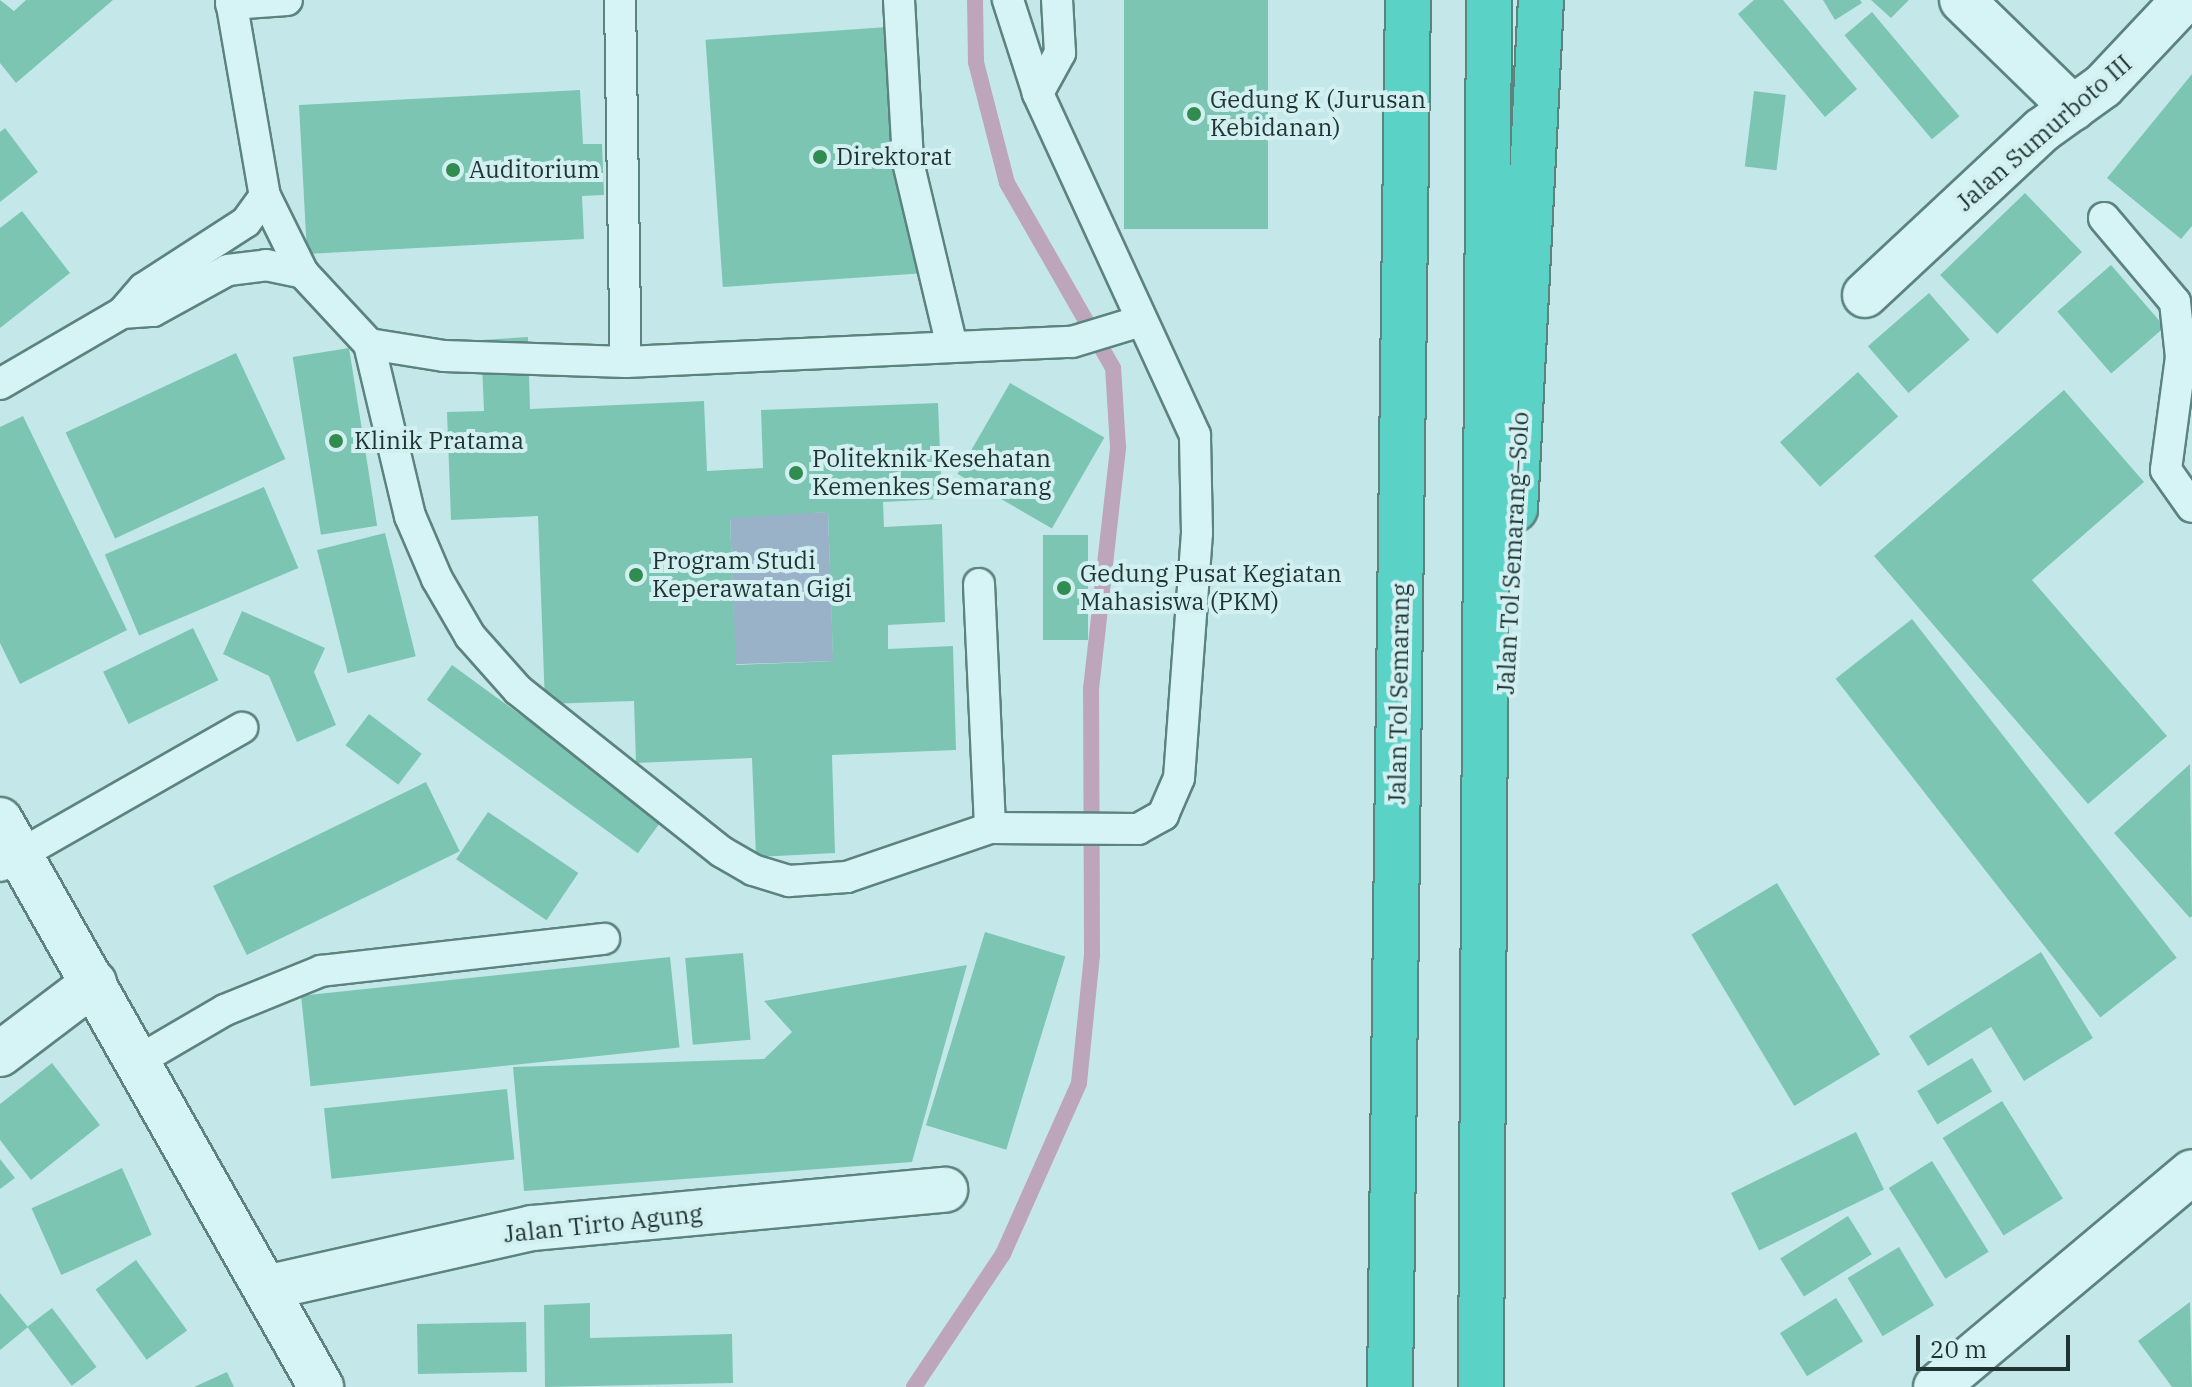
<!DOCTYPE html>
<html>
<head>
<meta charset="utf-8">
<style>
  body { margin:0 }
  #map { position:relative; width:2192px; height:1387px; overflow:hidden; background:#c4e8ea; font-family:"IBM Plex Serif",serif }
  div>[style] { position:absolute }
  .green>* { inset:0; background:#99b2c7; transform-origin:0 0 }
  .stream>* { height:16px; margin:-8px; padding:0 8px; transform-origin:8px; border-radius:8px; background:#bda5bc }
  .building>* { inset:0; background:#7dc5b3; transform-origin:0 0 }
  .roads { filter:drop-shadow(2px 0 #5c837e) drop-shadow(-2px 0 #5c837e) drop-shadow(0 2px #5c837e) drop-shadow(0 -2px #5c837e) }
  .service>* { height:30px; margin:-15px; padding:0 15px; transform-origin:15px; border-radius:15px; background:#d6f4f5 }
  .minor>* { height:44px; margin:-22px; padding:0 22px; transform-origin:22px; border-radius:22px; background:#d6f4f5 }
  .secondary>* { height:44px; margin:-22px; padding:0 22px; transform-origin:22px; border-radius:22px; background:#d6f4f5 }
  .motorway>* { height:44px; margin:-22px; padding:0 22px; transform-origin:22px; border-radius:22px; background:#5bd2c6 }
  .dots>* { width:22px; height:22px; translate:-50% -50%; box-sizing:border-box; border:4px solid #d2f0f2; border-radius:50% }
  span { translate:-50% -50%; white-space:nowrap; text-align:center; line-height:1.15; -webkit-text-stroke:8px #d2f0f2; paint-order:stroke }
  .poi-label { font-size:24px; color:#1f3430 }
  .left { translate:0 -50%; text-align:left }
  .street-label { font-size:24px; color:#1f3430 }
  .scale { position:absolute; left:1916px; top:1335px; width:154px; height:36px; box-sizing:border-box; border:4px solid #1f3430; border-top:0; padding-left:10px; font-size:24px; line-height:28px; white-space:nowrap; color:#1f3430; -webkit-text-stroke:6px #d2f0f2; paint-order:stroke }
</style>
</head>
<body>
<div id="map">
  <div class="green">
    <i style="left:828px;top:512px;width:149px;height:98px;rotate:88deg"></i>
  </div>
  <div class="stream">
    <i style="left:914px;top:1387px;width:160px;rotate:-56.2deg"></i>
    <i style="left:1003px;top:1254px;width:187px;rotate:-66deg"></i>
    <i style="left:1079px;top:1083px;width:129px;rotate:-84.2deg"></i>
    <i style="left:1092px;top:955px;width:266px;rotate:-90.2deg"></i>
    <i style="left:1091px;top:689px;width:244px;rotate:-83.6deg"></i>
    <i style="left:1118px;top:447px;width:79px;rotate:-93.6deg"></i>
    <i style="left:1113px;top:368px;width:213px;rotate:-119.8deg"></i>
    <i style="left:1007px;top:183px;width:125px;rotate:-104.4deg"></i>
    <i style="left:976px;top:62px;width:62px;rotate:-90.9deg"></i>
  </div>
  <div class="building">
    <i style="clip-path:polygon(0 0,14px 11px,26px 0,113px 0,16px 83px,0 63px)"></i>
    <i style="left:1124px;top:0;width:144px;height:229px"></i>
    <i style="clip-path:polygon(1754px 0,1783px 0,1857px 89px,1825px 117px,1738px 14px)"></i>
    <i style="clip-path:polygon(1823px 0,1860px 0,1862px 3px,1835px 20px)"></i>
    <i style="clip-path:polygon(1871px 0,1909px 0,1891px 18px)"></i>
    <i style="left:1872px;top:12px;width:136px;height:36px;rotate:50deg"></i>
    <i style="left:916px;top:25px;width:248px;height:211px;rotate:86deg"></i>
    <i style="clip-path:polygon(2192px 74px,2192px 226px,2181px 239px,2107px 178px)"></i>
    <i style="clip-path:polygon(580px 90px,583px 144px,602px 144px,604px 195px,582px 196px,584px 239px,307px 254px,299px 105px)"></i>
    <i style="left:1754px;top:91px;width:32px;height:76px;rotate:7deg"></i>
    <i style="clip-path:polygon(5px 128px,38px 172px,0 202px,0 132px)"></i>
    <i style="left:2025px;top:193px;width:82px;height:118px;rotate:46deg"></i>
    <i style="clip-path:polygon(22px 211px,70px 273px,0 328px,0 228px)"></i>
    <i style="left:2111px;top:265px;width:82px;height:71px;rotate:49deg"></i>
    <i style="left:1929px;top:293px;width:62px;height:81px;rotate:49deg"></i>
    <i style="clip-path:polygon(evenodd,528px 337px,530px 409px,704px 401px,707px 471px,763px 468px,761px 410px,938px 403px,942px 499px,883px 502px,884px 527px,942px 524px,945px 622px,888px 625px,888px 649px,953px 646px,956px 750px,832px 755px,835px 853px,756px 857px,752px 758px,636px 763px,634px 701px,545px 704px,538px 516px,451px 520px,447px 412px,484px 411px,481px 340px,528px 337px,828px 512px,833px 661px,736px 665px,730px 518px,828px 512px)"></i>
    <i style="left:349px;top:348px;width:180px;height:57px;rotate:81deg"></i>
    <i style="left:236px;top:353px;width:117px;height:188px;rotate:65deg"></i>
    <i style="left:1858px;top:372px;width:60px;height:105px;rotate:48deg"></i>
    <i style="left:1010px;top:383px;width:109px;height:105px;rotate:30deg"></i>
    <i style="clip-path:polygon(2064px 390px,2144px 482px,2032px 580px,2167px 736px,2088px 804px,1874px 556px)"></i>
    <i style="clip-path:polygon(23px 416px,127px 630px,20px 684px,0 643px,0 427px)"></i>
    <i style="left:264px;top:487px;width:88px;height:173px;rotate:67deg"></i>
    <i style="left:385px;top:533px;width:127px;height:70px;rotate:76deg"></i>
    <i style="left:1043px;top:535px;width:45px;height:105px"></i>
    <i style="clip-path:polygon(242px 611px,325px 648px,314px 672px,336px 725px,297px 742px,269px 676px,223px 654px)"></i>
    <i style="left:1912px;top:619px;width:430px;height:97px;rotate:52deg"></i>
    <i style="left:193px;top:628px;width:58px;height:100px;rotate:64deg"></i>
    <i style="left:452px;top:665px;width:261px;height:43px;rotate:36deg"></i>
    <i style="left:369px;top:714px;width:66px;height:39px;rotate:37deg"></i>
    <i style="clip-path:polygon(2190px 764px,2192px 916px,2190px 918px,2114px 833px)"></i>
    <i style="left:426px;top:782px;width:77px;height:237px;rotate:64deg"></i>
    <i style="left:488px;top:812px;width:109px;height:57px;rotate:34deg"></i>
    <i style="left:1777px;top:883px;width:200px;height:100px;rotate:59deg"></i>
    <i style="left:985px;top:932px;width:84px;height:202px;rotate:17deg"></i>
    <i style="clip-path:polygon(2041px 952px,2093px 1038px,2024px 1081px,1991px 1027px,1928px 1066px,1909px 1036px)"></i>
    <i style="left:743px;top:953px;width:87px;height:58px;rotate:85deg"></i>
    <i style="left:670px;top:957px;width:91px;height:371px;rotate:84deg"></i>
    <i style="clip-path:polygon(967px 965px,912px 1162px,524px 1191px,513px 1067px,764px 1059px,792px 1032px,764px 1001px)"></i>
    <i style="left:1972px;top:1058px;width:39px;height:64px;rotate:59deg"></i>
    <i style="clip-path:polygon(52px 1063px,100px 1125px,31px 1180px,0 1140px,0 1104px)"></i>
    <i style="left:507px;top:1089px;width:71px;height:184px;rotate:84deg"></i>
    <i style="left:2002px;top:1101px;width:115px;height:70px;rotate:58deg"></i>
    <i style="left:1856px;top:1132px;width:64px;height:139px;rotate:64deg"></i>
    <i style="clip-path:polygon(0 1159px,15px 1178px,0 1189px)"></i>
    <i style="left:1932px;top:1161px;width:107px;height:51px;rotate:58deg"></i>
    <i style="left:122px;top:1168px;width:73px;height:99px;rotate:66deg"></i>
    <i style="left:1848px;top:1216px;width:45px;height:80px;rotate:58deg"></i>
    <i style="left:1899px;top:1247px;width:68px;height:60px;rotate:59deg"></i>
    <i style="left:136px;top:1260px;width:87px;height:50px;rotate:54deg"></i>
    <i style="clip-path:polygon(0 1293px,28px 1327px,0 1350px)"></i>
    <i style="left:1836px;top:1298px;width:51px;height:66px;rotate:58deg"></i>
    <i style="clip-path:polygon(2190px 1302px,2192px 1387px,2172px 1387px,2138px 1341px)"></i>
    <i style="clip-path:polygon(590px 1303px,590px 1338px,732px 1334px,733px 1383px,545px 1387px,544px 1305px)"></i>
    <i style="left:52px;top:1308px;width:74px;height:31px;rotate:53deg"></i>
    <i style="left:526px;top:1322px;width:50px;height:109px;rotate:89deg"></i>
    <i style="clip-path:polygon(227px 1372px,234px 1387px,194px 1387px)"></i>
  </div>
  <div class="roads">
    <div class="service">
      <i style="left:231px;top:0;width:199px;rotate:80.2deg"></i>
      <i style="left:265px;top:196px;width:86px;rotate:63.7deg"></i>
      <i style="left:303px;top:273px;width:97px;rotate:47.1deg"></i>
      <i style="left:369px;top:344px;width:76px;rotate:9.1deg"></i>
      <i style="left:444px;top:356px;width:182px;rotate:1.9deg"></i>
      <i style="left:626px;top:362px;width:446px;rotate:-2.6deg"></i>
      <i style="left:1072px;top:342px;width:72px;rotate:-16.9deg"></i>
      <i style="left:620px;top:0;width:362px;rotate:89.1deg"></i>
      <i style="left:899px;top:0;width:162px;rotate:86.8deg"></i>
      <i style="left:908px;top:162px;width:190px;rotate:76.6deg"></i>
      <i style="left:231px;top:4px;width:56px;rotate:-4.1deg"></i>
      <i style="left:1038px;top:93px;width:46px;rotate:-61.2deg"></i>
      <i style="left:1060px;top:53px;width:53px;rotate:-93.2deg"></i>
      <i style="left:2104px;top:218px;width:110px;rotate:49.8deg"></i>
      <i style="left:2175px;top:302px;width:55px;rotate:83.8deg"></i>
      <i style="left:2181px;top:357px;width:114px;rotate:97.6deg"></i>
      <i style="left:2166px;top:470px;width:45px;rotate:54.9deg"></i>
      <i style="left:122px;top:313px;width:31px;rotate:-4deg"></i>
      <i style="left:153px;top:311px;width:85px;rotate:-28.7deg"></i>
      <i style="left:228px;top:270px;width:38px;rotate:-7deg"></i>
      <i style="left:266px;top:265px;width:38px;rotate:12deg"></i>
      <i style="left:369px;top:344px;width:177px;rotate:76.6deg"></i>
      <i style="left:410px;top:516px;width:69px;rotate:66.8deg"></i>
      <i style="left:437px;top:579px;width:66px;rotate:59.9deg"></i>
      <i style="left:470px;top:636px;width:72px;rotate:48.4deg"></i>
      <i style="left:518px;top:690px;width:260px;rotate:38.5deg"></i>
      <i style="left:722px;top:852px;width:36px;rotate:30deg"></i>
      <i style="left:753px;top:870px;width:38px;rotate:17deg"></i>
      <i style="left:789px;top:881px;width:58px;rotate:-3.9deg"></i>
      <i style="left:847px;top:877px;width:151px;rotate:-18.9deg"></i>
      <i style="left:990px;top:828px;width:148px;rotate:0.4deg"></i>
      <i style="left:1138px;top:829px;width:29px;rotate:-29deg"></i>
      <i style="left:1163px;top:815px;width:40px;rotate:-66.6deg"></i>
      <i style="left:1179px;top:778px;width:246px;rotate:-85.8deg"></i>
      <i style="left:1197px;top:533px;width:98px;rotate:-91.2deg"></i>
      <i style="left:1195px;top:435px;width:376px;rotate:-114.7deg"></i>
      <i style="left:1038px;top:93px;width:98px;rotate:-107.9deg"></i>
      <i style="left:0;top:384px;width:141px;rotate:-30.2deg"></i>
      <i style="left:122px;top:313px;width:33px;rotate:-49deg"></i>
      <i style="left:144px;top:288px;width:121px;rotate:-32.9deg"></i>
      <i style="left:246px;top:222px;width:32px;rotate:-54deg"></i>
      <i style="left:979px;top:584px;width:244px;rotate:87.4deg"></i>
      <i style="left:0;top:866px;width:279px;rotate:-29.7deg"></i>
      <i style="left:136px;top:1062px;width:103px;rotate:-30.3deg"></i>
      <i style="left:225px;top:1010px;width:104px;rotate:-22.1deg"></i>
      <i style="left:321px;top:971px;width:285px;rotate:-6.5deg"></i>
    </div>
    <div class="minor">
      <i style="left:1962px;top:0;width:155px;rotate:44.2deg"></i>
      <i style="left:1865px;top:295px;width:242px;rotate:-43deg"></i>
      <i style="left:2042px;top:130px;width:75px;rotate:-35.8deg"></i>
      <i style="left:2103px;top:86px;width:118px;rotate:-46.7deg"></i>
      <i style="left:0;top:1054px;width:118px;rotate:-37.1deg"></i>
      <i style="left:266px;top:1288px;width:273px;rotate:-12.7deg"></i>
      <i style="left:532px;top:1228px;width:415px;rotate:-5.3deg"></i>
    </div>
    <div class="secondary">
      <i style="left:0;top:820px;width:652px;rotate:60.48deg"></i>
      <i style="left:1936px;top:1387px;width:334px;rotate:-40deg"></i>
    </div>
    <div class="motorway">
      <i style="left:1515px;top:509px;width:510px;rotate:-87.08deg"></i>
      <i style="left:1390px;top:1387px;width:1387px;rotate:-89.26deg"></i>
      <i style="left:1481px;top:1387px;width:1387px;rotate:-89.67deg"></i>
    </div>
  </div>
  <div class="dots">
    <i style="left:1194px;top:114px;background:#318c4f"></i>
    <i style="left:820px;top:157px;background:#318c4f"></i>
    <i style="left:453px;top:170px;background:#318c4f"></i>
    <i style="left:336px;top:441px;background:#318c4f"></i>
    <i style="left:796px;top:473px;background:#318c4f"></i>
    <i style="left:636px;top:575px;background:#318c4f"></i>
    <i style="left:1064px;top:588px;background:#318c4f"></i>
  </div>
  <div class="poi-label">
    <span class="left" style="left:1210px;top:114px">Gedung K (Jurusan<br>Kebidanan)</span>
    <span class="left" style="left:836px;top:157px">Direktorat</span>
    <span class="left" style="left:469px;top:170px">Auditorium</span>
    <span class="left" style="left:354px;top:441px">Klinik Pratama</span>
    <span class="left" style="left:812px;top:473px">Politeknik Kesehatan<br>Kemenkes Semarang</span>
    <span class="left" style="left:652px;top:575px">Program Studi<br>Keperawatan Gigi</span>
    <span class="left" style="left:1080px;top:588px">Gedung Pusat Kegiatan<br>Mahasiswa (PKM)</span>
  </div>
  <div class="street-label">
    <span style="left:2044px;top:133px;rotate:-41deg">Jalan Sumurboto III</span>
    <span style="left:1513px;top:553px;rotate:-87deg">Jalan Tol Semarang–Solo</span>
    <span style="left:1399px;top:694px;rotate:-89deg">Jalan Tol Semarang</span>
    <span style="left:603px;top:1224px;rotate:-6deg">Jalan Tirto Agung</span>
  </div>
  <div class="scale">20 m</div>
</div>
</body>
</html>
